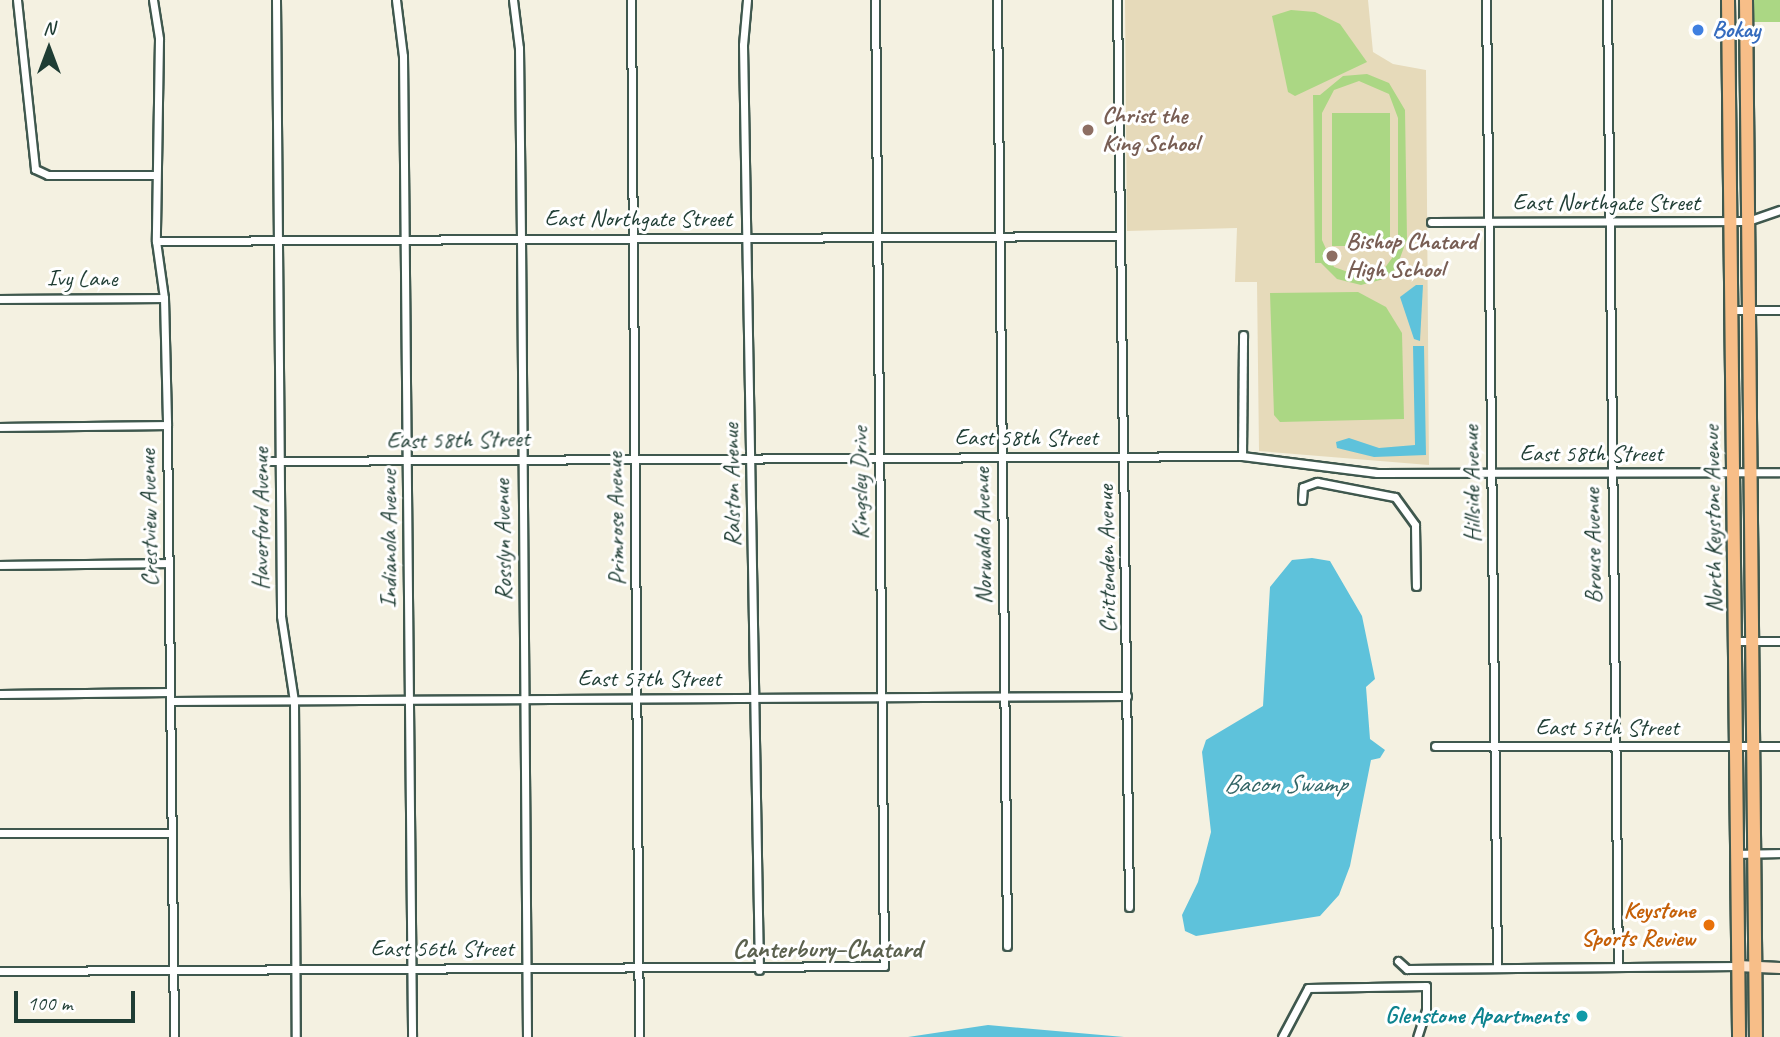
<!DOCTYPE html>
<html>
<head>
<meta charset="utf-8">
<style>
  body { margin:0 }
  #map { position:relative; width:1780px; height:1037px; overflow:hidden; background:#f4f1e1; font-family:Caveat,sans-serif }
  div>[style] { position:absolute }
  .built>* { inset:0; background:#e6daba }
  .green>* { inset:0; background:#abd784; transform-origin:0 0 }
  .water>* { inset:0; background:#5ec2db }
  .roads { filter:drop-shadow(2px 0 #3f584e) drop-shadow(-2px 0 #3f584e) drop-shadow(0 2px #3f584e) drop-shadow(0 -2px #3f584e) }
  .street>* { height:7px; margin:-3.5px; padding:0 3.5px; transform-origin:3.5px; border-radius:3.5px; background:#fff }
  .secondary>* { height:10px; margin:-5px; padding:0 5px; transform-origin:5px; border-radius:5px; background:#fce5cf }
  .primary>* { height:12px; margin:-6px; padding:0 6px; transform-origin:6px; border-radius:6px; background:#f7be88 }
  .dots>* { width:19px; height:19px; translate:-50% -50%; box-sizing:border-box; border:4px solid #fff; border-radius:50% }
  span { translate:-50% -50%; white-space:nowrap; text-align:center; line-height:1.15; -webkit-text-stroke:6px #fff; paint-order:stroke }
  .shop-label { font-size:24px; color:#366cbe; font-weight:700 }
  .left { translate:0 -50%; text-align:left }
  .education-label { font-size:24px; color:#785e54; font-weight:700 }
  .street-label { font-size:24px; color:#1f3d34 }
  .food-label { font-size:24px; color:#c56008; font-weight:700 }
  .right { translate:-100% -50%; text-align:right }
  .culture-label { font-size:24px; color:#0d838f; font-weight:700 }
  .water-label { font-size:26px; color:#326566; font-style:italic }
  .neighbourhood-label { font-size:26px; color:#5b614e; font-weight:700 }
  .north { position:absolute; left:14px; top:14px; width:70px; height:70px; -webkit-text-stroke:5px #fff; paint-order:stroke; rotate:0deg; font-size:19px; font-weight:700; line-height:28px; text-align:center; color:#1f3d34 }
  .north::after { content:''; display:block; margin:auto; width:24px; height:32px; background:#1f3d34; clip-path:polygon(50% 0,100% 100%,50% 72%,0 100%) }
  .scale { position:absolute; left:14px; top:991px; width:121px; height:32px; box-sizing:border-box; border:4px solid #1f3d34; border-top:0; padding-left:9px; font-size:21px; line-height:24px; white-space:nowrap; color:#1f3d34; -webkit-text-stroke:5px #fff; paint-order:stroke }
</style>
</head>
<body>
<div id="map">
  <div class="built">
    <i style="clip-path:polygon(1125px 0,1368px 0,1373px 52px,1393px 64px,1426px 70px,1429px 465px,1259px 451px,1257px 282px,1235px 282px,1237px 228px,1127px 231px)"></i>
  </div>
  <div class="green">
    <i style="left:1754px;top:0;width:26px;height:22px"></i>
    <i style="clip-path:polygon(1291px 10px,1315px 12px,1340px 24px,1367px 62px,1295px 96px,1288px 92px,1272px 16px)"></i>
    <i style="clip-path:polygon(evenodd,1367px 74px,1389px 83px,1405px 110px,1407px 239px,1396px 269px,1384px 279px,1361px 285px,1337px 279px,1321px 263px,1315px 263px,1313px 95px,1320px 95px,1343px 76px,1367px 74px,1359px 81px,1389px 94px,1398px 118px,1398px 250px,1384px 269px,1362px 277px,1334px 267px,1322px 240px,1322px 113px,1334px 90px,1359px 81px)"></i>
    <i style="left:1332px;top:113px;width:58px;height:133px"></i>
    <i style="clip-path:polygon(1358px 292px,1386px 307px,1402px 333px,1404px 419px,1280px 422px,1274px 415px,1270px 293px)"></i>
  </div>
  <div class="water">
    <i style="clip-path:polygon(1416px 285px,1423px 285px,1420px 341px,1414px 339px,1400px 297px)"></i>
    <i style="clip-path:polygon(1413px 346px,1424px 346px,1426px 455px,1374px 457px,1337px 448px,1336px 442px,1349px 438px,1379px 448px,1415px 445px)"></i>
    <i style="clip-path:polygon(1312px 558px,1330px 561px,1362px 616px,1375px 679px,1366px 687px,1370px 739px,1385px 750px,1380px 758px,1371px 760px,1350px 866px,1339px 895px,1320px 916px,1196px 936px,1185px 931px,1182px 915px,1198px 882px,1211px 832px,1202px 752px,1206px 740px,1263px 706px,1270px 587px,1292px 560px)"></i>
    <i style="clip-path:polygon(988px 1025px,1124px 1037px,908px 1037px)"></i>
  </div>
  <div class="roads">
    <div class="street">
      <i style="left:17px;top:0;width:170px;rotate:83.9deg"></i>
      <i style="left:35px;top:169px;width:14px;rotate:25deg"></i>
      <i style="left:48px;top:175px;width:108px"></i>
      <i style="left:153px;top:0;width:39px;rotate:81deg"></i>
      <i style="left:159px;top:39px;width:202px;rotate:90.9deg"></i>
      <i style="left:156px;top:241px;width:58px;rotate:82deg"></i>
      <i style="left:164px;top:298px;width:127px;rotate:88.6deg"></i>
      <i style="left:167px;top:425px;width:612px;rotate:89.34deg"></i>
      <i style="left:276px;top:0;width:616px;rotate:89.53deg"></i>
      <i style="left:281px;top:616px;width:86px;rotate:81.3deg"></i>
      <i style="left:294px;top:701px;width:336px;rotate:89.7deg"></i>
      <i style="left:396px;top:0;width:56px;rotate:82.9deg"></i>
      <i style="left:403px;top:56px;width:981px;rotate:89.47deg"></i>
      <i style="left:513px;top:0;width:48px;rotate:82.9deg"></i>
      <i style="left:519px;top:48px;width:190px;rotate:89.4deg"></i>
      <i style="left:521px;top:238px;width:799px;rotate:89.57deg"></i>
      <i style="left:631px;top:0;width:1037px;rotate:89.56deg"></i>
      <i style="left:747px;top:0;width:45px;rotate:95.1deg"></i>
      <i style="left:743px;top:45px;width:925px;rotate:89.01deg"></i>
      <i style="left:997px;top:0;width:946px;rotate:89.39deg"></i>
      <i style="left:1117px;top:0;width:907px;rotate:89.24deg"></i>
      <i style="left:1486px;top:0;width:967px;rotate:89.35deg"></i>
      <i style="left:1607px;top:0;width:966px;rotate:89.35deg"></i>
      <i style="left:1431px;top:222px;width:317px;rotate:-0.2deg"></i>
      <i style="left:1748px;top:221px;width:34px;rotate:-19deg"></i>
      <i style="left:156px;top:241px;width:963px;rotate:-0.3deg"></i>
      <i style="left:0;top:299px;width:164px;rotate:-0.3deg"></i>
      <i style="left:1732px;top:310px;width:48px"></i>
      <i style="left:0;top:427px;width:167px;rotate:-0.7deg"></i>
      <i style="left:1242px;top:456px;width:121px;rotate:-89.5deg"></i>
      <i style="left:270px;top:461px;width:972px;rotate:-0.29deg"></i>
      <i style="left:1242px;top:456px;width:136px;rotate:7.2deg"></i>
      <i style="left:1377px;top:473px;width:403px;rotate:-0.1deg"></i>
      <i style="left:1302px;top:500px;width:13px;rotate:-86deg"></i>
      <i style="left:1303px;top:487px;width:15px;rotate:-20deg"></i>
      <i style="left:1317px;top:482px;width:79px;rotate:10.9deg"></i>
      <i style="left:1395px;top:497px;width:34px;rotate:54deg"></i>
      <i style="left:1415px;top:525px;width:61px;rotate:89.1deg"></i>
      <i style="left:0;top:565px;width:169px;rotate:-0.7deg"></i>
      <i style="left:1735px;top:641px;width:45px"></i>
      <i style="left:0;top:694px;width:170px;rotate:-0.7deg"></i>
      <i style="left:170px;top:701px;width:957px;rotate:-0.3deg"></i>
      <i style="left:1435px;top:746px;width:345px"></i>
      <i style="left:0;top:833px;width:171px"></i>
      <i style="left:1737px;top:854px;width:43px;rotate:-1.3deg"></i>
      <i style="left:1398px;top:961px;width:12px;rotate:42deg"></i>
      <i style="left:1407px;top:969px;width:331px;rotate:-0.5deg"></i>
      <i style="left:0;top:971px;width:884px;rotate:-0.32deg"></i>
      <i style="left:884px;top:966px;width:966px;rotate:-90.53deg"></i>
      <i style="left:1282px;top:1037px;width:55px;rotate:-62deg"></i>
      <i style="left:1308px;top:988px;width:118px;rotate:-1deg"></i>
      <i style="left:1426px;top:986px;width:24px;rotate:90deg"></i>
      <i style="left:1426px;top:1010px;width:28px;rotate:108deg"></i>
    </div>
    <div class="secondary">
      <i style="left:1738px;top:966px;width:42px;rotate:2.7deg"></i>
    </div>
    <div class="primary">
      <i style="left:1728px;top:0;width:1037px;rotate:89.39deg"></i>
      <i style="left:1746px;top:0;width:1037px;rotate:89.45deg"></i>
    </div>
  </div>
  <div class="dots">
    <i style="left:1698px;top:30px;background:#3f7fe0"></i>
    <i style="left:1088px;top:130px;background:#8d6e63"></i>
    <i style="left:1332px;top:256px;background:#8d6e63"></i>
    <i style="left:1709px;top:925px;background:#e8710a"></i>
    <i style="left:1582px;top:1016px;background:#0f9aa8"></i>
  </div>
  <div class="shop-label">
    <span class="left" style="left:1712px;top:30px">Bokay</span>
  </div>
  <div class="education-label">
    <span class="left" style="left:1102px;top:130px">Christ the<br>King School</span>
    <span class="left" style="left:1346px;top:256px">Bishop Chatard<br>High School</span>
  </div>
  <div class="street-label">
    <span style="left:1606px;top:203px">East Northgate Street</span>
    <span style="left:638px;top:219px">East Northgate Street</span>
    <span style="left:82px;top:279px">Ivy Lane</span>
    <span style="left:1026px;top:438px">East 58th Street</span>
    <span style="left:458px;top:440px;rotate:-1deg">East 58th Street</span>
    <span style="left:1591px;top:454px">East 58th Street</span>
    <span style="left:860px;top:483px;rotate:-90deg">Kingsley Drive</span>
    <span style="left:1472px;top:484px;rotate:-91deg">Hillside Avenue</span>
    <span style="left:732px;top:485px;rotate:-91deg">Ralston Avenue</span>
    <span style="left:149px;top:518px;rotate:-91deg">Crestview Avenue</span>
    <span style="left:261px;top:519px;rotate:-90deg">Haverford Avenue</span>
    <span style="left:616px;top:519px;rotate:-91deg">Primrose Avenue</span>
    <span style="left:1713px;top:519px;rotate:-91deg">North Keystone Avenue</span>
    <span style="left:983px;top:536px;rotate:-91deg">Norwaldo Avenue</span>
    <span style="left:389px;top:539px;rotate:-90deg">Indianola Avenue</span>
    <span style="left:503px;top:540px;rotate:-91deg">Rosslyn Avenue</span>
    <span style="left:1593px;top:546px;rotate:-91deg">Brouse Avenue</span>
    <span style="left:1107px;top:559px;rotate:-91deg">Crittenden Avenue</span>
    <span style="left:649px;top:679px">East 57th Street</span>
    <span style="left:1607px;top:728px">East 57th Street</span>
    <span style="left:442px;top:949px">East 56th Street</span>
  </div>
  <div class="food-label">
    <span class="right" style="left:1695px;top:925px">Keystone<br>Sports Review</span>
  </div>
  <div class="culture-label">
    <span class="right" style="left:1568px;top:1016px">Glenstone Apartments</span>
  </div>
  <div class="water-label">
    <span style="left:1285px;top:784px">Bacon Swamp</span>
  </div>
  <div class="neighbourhood-label">
    <span style="left:827px;top:949px">Canterbury–Chatard</span>
  </div>
  <div class="north">N</div>
  <div class="scale">100 m</div>
</div>
</body>
</html>
